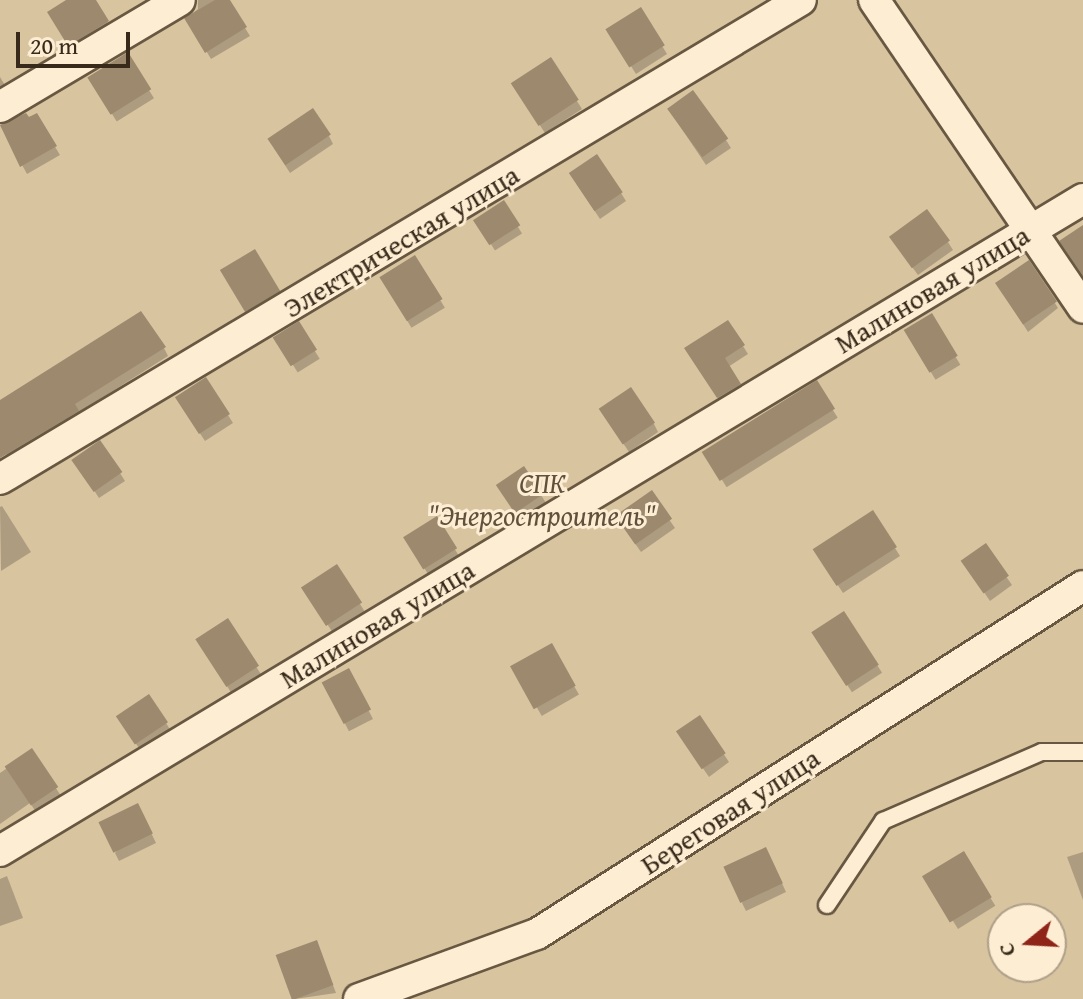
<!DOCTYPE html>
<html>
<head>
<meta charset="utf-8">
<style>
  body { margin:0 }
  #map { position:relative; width:1083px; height:999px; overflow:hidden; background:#fae3bc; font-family:"Gentium Book Plus",serif }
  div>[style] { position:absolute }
  .green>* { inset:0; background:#d9c4a0 }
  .shadow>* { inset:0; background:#0003; transform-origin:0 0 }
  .building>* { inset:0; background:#9d8a6e; transform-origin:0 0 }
  .roads { filter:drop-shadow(2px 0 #685842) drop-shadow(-2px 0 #685842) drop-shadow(0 2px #685842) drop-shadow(0 -2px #685842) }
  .lane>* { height:16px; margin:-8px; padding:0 8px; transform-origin:8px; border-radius:8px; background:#fcedd3 }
  .street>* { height:30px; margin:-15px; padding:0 15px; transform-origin:15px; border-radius:15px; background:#fcedd3 }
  span { translate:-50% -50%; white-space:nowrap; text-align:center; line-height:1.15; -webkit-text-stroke:6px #fcedd3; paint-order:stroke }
  .street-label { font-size:28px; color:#382a1a }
  .park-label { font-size:28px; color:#60503c; font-style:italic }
  .north { position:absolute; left:987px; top:903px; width:80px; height:80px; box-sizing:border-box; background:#fcedd3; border:2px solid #ae9f89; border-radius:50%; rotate:252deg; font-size:22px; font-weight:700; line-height:32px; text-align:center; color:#382a1a }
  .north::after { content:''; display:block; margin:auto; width:28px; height:36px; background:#8f2418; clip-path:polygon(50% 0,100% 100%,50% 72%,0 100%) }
  .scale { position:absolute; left:16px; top:32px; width:114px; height:36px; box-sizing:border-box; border:4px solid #382a1a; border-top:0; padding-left:10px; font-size:24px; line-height:28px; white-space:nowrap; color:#382a1a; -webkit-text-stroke:6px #fcedd3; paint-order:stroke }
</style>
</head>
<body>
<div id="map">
  <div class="green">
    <i style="clip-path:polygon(evenodd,0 0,1083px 0,1083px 999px,0 999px,0 0,1003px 919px,1051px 919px,1051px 967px,1003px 967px,1003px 919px)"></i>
  </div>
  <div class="shadow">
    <i style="clip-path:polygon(70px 0,94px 0,112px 30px,74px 53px,50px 12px)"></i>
    <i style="clip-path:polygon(198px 0,228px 0,250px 36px,211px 59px,187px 19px,198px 9px)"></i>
    <i style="clip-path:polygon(640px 10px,667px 54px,636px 74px,613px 38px)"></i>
    <i style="left:127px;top:55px;width:51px;height:44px;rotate:58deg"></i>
    <i style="clip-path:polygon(551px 60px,582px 109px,545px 133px,518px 92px)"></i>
    <i style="clip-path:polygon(0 77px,9px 92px,0 100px)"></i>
    <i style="clip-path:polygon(36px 115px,60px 155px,27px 174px,0 125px)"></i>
    <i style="clip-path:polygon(673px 116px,726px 140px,731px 148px,706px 165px)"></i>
    <i style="clip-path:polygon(329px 136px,333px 144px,290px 173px,274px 148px)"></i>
    <i style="clip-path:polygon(576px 183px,621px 193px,626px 201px,600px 219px)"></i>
    <i style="left:503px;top:203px;width:36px;height:32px;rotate:58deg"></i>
    <i style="clip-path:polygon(948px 242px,953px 250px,918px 275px,896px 245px)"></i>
    <i style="left:254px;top:252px;width:55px;height:36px;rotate:58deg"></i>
    <i style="left:415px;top:258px;width:58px;height:39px;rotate:59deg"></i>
    <i style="clip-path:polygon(1001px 290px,1053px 300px,1058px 308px,1028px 332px)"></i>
    <i style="left:931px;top:316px;width:57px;height:29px;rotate:59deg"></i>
    <i style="clip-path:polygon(728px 322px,748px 354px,728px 367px,744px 393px,723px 405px,691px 357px)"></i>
    <i style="left:298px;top:324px;width:41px;height:26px;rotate:58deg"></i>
    <i style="clip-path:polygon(164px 348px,168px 356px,78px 413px,82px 420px,11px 461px,0 445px,0 404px)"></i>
    <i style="left:816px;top:383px;width:41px;height:131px;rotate:58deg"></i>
    <i style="clip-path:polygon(182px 406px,228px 415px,233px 423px,205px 441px)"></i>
    <i style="clip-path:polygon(606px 418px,654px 424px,658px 432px,629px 452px)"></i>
    <i style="clip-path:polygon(78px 466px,120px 473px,125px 481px,99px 498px)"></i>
    <i style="clip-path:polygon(503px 493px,541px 495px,546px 503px,521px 520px)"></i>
    <i style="clip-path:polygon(651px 493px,675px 528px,641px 552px,622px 525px)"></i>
    <i style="clip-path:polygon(2px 506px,31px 552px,1px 571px,0 507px)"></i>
    <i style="left:436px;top:519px;width:45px;height:36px;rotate:58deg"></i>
    <i style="clip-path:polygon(985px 546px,1012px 585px,990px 601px,968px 569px)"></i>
    <i style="clip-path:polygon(895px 548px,900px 556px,843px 593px,820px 558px)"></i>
    <i style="clip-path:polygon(309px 596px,360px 604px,365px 612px,333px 633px)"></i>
    <i style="left:844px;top:614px;width:70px;height:36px;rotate:57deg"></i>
    <i style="left:227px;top:620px;width:65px;height:35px;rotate:58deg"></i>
    <i style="left:551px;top:646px;width:56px;height:43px;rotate:60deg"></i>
    <i style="left:348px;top:670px;width:55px;height:27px;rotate:63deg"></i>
    <i style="clip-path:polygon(700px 718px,729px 762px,709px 777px,684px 741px)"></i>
    <i style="clip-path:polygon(166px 723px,171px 731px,141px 751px,123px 725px)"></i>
    <i style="clip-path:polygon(32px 751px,61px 796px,36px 812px,30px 803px,0 824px,0 773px)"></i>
    <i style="clip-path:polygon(142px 814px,156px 843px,119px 861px,115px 853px)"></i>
    <i style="clip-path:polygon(1083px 852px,1083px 900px,1067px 857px)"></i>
    <i style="left:963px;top:854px;width:61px;height:44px;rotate:58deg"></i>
    <i style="clip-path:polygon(770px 857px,786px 892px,746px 911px,742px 903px)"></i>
    <i style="clip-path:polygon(7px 876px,23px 918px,0 926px,0 879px)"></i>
    <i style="clip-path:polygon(317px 943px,336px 993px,295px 999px,279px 956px)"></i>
  </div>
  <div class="building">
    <i style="clip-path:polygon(66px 0,96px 0,109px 21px,68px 46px,47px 12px)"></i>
    <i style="clip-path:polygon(215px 0,230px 0,247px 27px,205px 53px,184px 18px)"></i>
    <i style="left:641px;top:7px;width:45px;height:42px;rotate:58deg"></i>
    <i style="left:128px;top:52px;width:44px;height:48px;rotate:58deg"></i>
    <i style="left:551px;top:57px;width:51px;height:48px;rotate:57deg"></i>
    <i style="left:693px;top:90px;width:60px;height:32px;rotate:54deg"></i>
    <i style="left:313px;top:108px;width:32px;height:55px;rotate:56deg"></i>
    <i style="clip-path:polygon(26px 113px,29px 117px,37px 113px,57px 146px,20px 167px,0 125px)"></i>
    <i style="left:597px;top:154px;width:46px;height:34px;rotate:56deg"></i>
    <i style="left:504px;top:200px;width:30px;height:37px;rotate:57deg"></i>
    <i style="left:927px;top:209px;width:39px;height:47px;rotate:54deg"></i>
    <i style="clip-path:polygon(1083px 225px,1083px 276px,1059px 241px)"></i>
    <i style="left:255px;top:249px;width:49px;height:41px;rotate:59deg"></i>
    <i style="left:415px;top:255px;width:52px;height:42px;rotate:58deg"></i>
    <i style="left:1029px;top:260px;width:50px;height:41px;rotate:56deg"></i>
    <i style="clip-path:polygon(141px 311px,166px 347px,75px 404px,79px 411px,0 458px,0 400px)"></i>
    <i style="left:932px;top:313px;width:50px;height:33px;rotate:59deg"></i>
    <i style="clip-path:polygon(728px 320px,745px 345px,725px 358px,741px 384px,717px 398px,684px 348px)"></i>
    <i style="left:299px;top:321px;width:34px;height:31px;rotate:58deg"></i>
    <i style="left:206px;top:377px;width:44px;height:37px;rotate:57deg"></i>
    <i style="left:817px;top:380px;width:34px;height:136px;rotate:58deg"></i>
    <i style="left:631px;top:387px;width:43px;height:39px;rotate:56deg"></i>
    <i style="left:100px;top:440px;width:39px;height:35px;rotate:55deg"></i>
    <i style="left:524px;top:466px;width:34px;height:34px;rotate:56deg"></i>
    <i style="left:652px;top:490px;width:35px;height:45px;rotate:55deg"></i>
    <i style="left:873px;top:510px;width:44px;height:72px;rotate:57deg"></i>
    <i style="left:437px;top:516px;width:38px;height:40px;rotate:58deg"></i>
    <i style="left:986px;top:543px;width:40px;height:31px;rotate:55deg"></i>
    <i style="left:337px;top:564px;width:46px;height:43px;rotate:57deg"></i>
    <i style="left:844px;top:611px;width:64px;height:39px;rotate:57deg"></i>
    <i style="left:228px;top:618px;width:57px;height:39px;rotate:57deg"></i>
    <i style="left:552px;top:643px;width:49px;height:48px;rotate:61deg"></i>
    <i style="left:349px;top:668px;width:47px;height:31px;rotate:62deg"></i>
    <i style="left:149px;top:694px;width:34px;height:40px;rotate:56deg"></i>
    <i style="left:700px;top:715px;width:46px;height:29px;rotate:56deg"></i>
    <i style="left:32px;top:748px;width:47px;height:33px;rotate:56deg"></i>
    <i style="left:138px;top:803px;width:34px;height:44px;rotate:64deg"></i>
    <i style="left:766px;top:847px;width:40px;height:47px;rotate:65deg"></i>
    <i style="left:964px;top:851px;width:54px;height:49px;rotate:59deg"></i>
    <i style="left:317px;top:940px;width:48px;height:44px;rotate:70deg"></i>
  </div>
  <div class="roads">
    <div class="lane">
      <i style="left:827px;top:905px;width:101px;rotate:-56.3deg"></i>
      <i style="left:883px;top:821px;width:173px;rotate:-23.5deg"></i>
      <i style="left:1042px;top:752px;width:41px"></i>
    </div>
    <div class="street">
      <i style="left:874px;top:0;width:372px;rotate:55.8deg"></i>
      <i style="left:0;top:107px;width:209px;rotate:-30.7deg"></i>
      <i style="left:0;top:479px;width:933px;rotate:-30.88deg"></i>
      <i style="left:0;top:851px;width:1264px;rotate:-31.05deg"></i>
      <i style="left:359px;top:999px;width:189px;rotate:-20.1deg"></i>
      <i style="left:537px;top:934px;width:647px;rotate:-32.51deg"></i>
    </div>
  </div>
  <div class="street-label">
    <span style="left:401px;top:241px;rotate:-31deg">Электрическая улица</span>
    <span style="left:932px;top:289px;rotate:-31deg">Малиновая улица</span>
    <span style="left:377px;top:624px;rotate:-31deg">Малиновая улица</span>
    <span style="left:730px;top:811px;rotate:-33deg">Береговая улица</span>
  </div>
  <div class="park-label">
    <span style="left:542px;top:499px">СПК<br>"Энергостроитель"</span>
  </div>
  <div class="north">С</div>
  <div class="scale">20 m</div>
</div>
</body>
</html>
